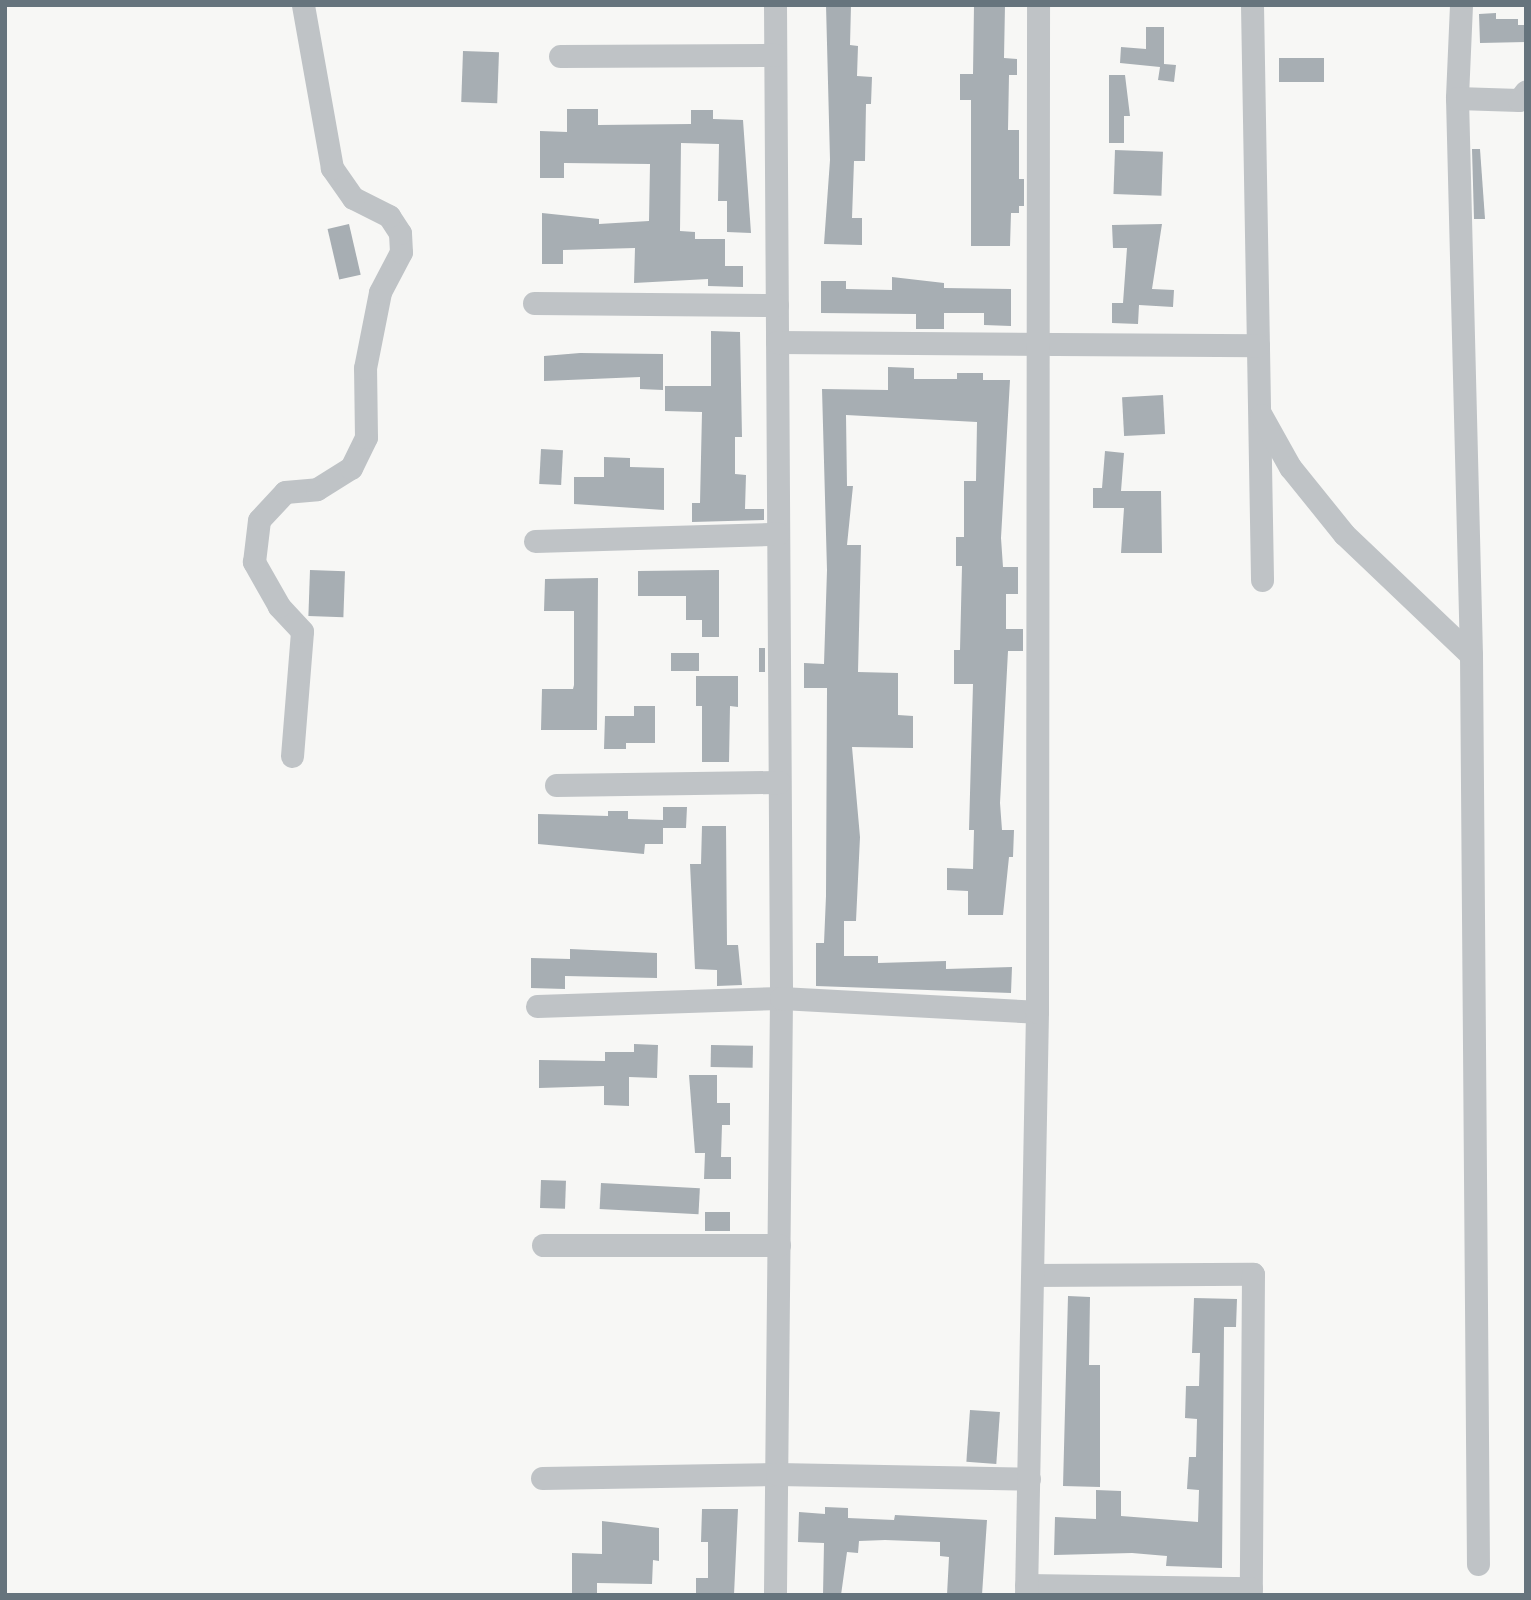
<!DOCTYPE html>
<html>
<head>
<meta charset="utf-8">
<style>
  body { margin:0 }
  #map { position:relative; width:1531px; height:1600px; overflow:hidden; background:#f7f7f5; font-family:Raleway,sans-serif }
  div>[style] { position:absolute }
  .building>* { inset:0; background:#a7aeb3; transform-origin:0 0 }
  .minor>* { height:23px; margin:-11.5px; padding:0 11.5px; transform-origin:11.5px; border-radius:11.5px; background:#bfc3c6 }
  span { translate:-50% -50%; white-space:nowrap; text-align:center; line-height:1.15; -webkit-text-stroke:7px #fff; paint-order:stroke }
  .frame { position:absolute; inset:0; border:7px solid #66747d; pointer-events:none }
</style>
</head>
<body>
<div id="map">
  <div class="building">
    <i style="clip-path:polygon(826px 5px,851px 5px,850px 45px,858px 46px,857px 76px,872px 77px,871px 104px,866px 104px,865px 161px,854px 161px,852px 218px,862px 218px,862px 245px,824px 244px,830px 160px)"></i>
    <i style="clip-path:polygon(974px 5px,1005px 5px,1004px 58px,1017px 59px,1017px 75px,1009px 75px,1008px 130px,1019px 130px,1019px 179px,1024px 179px,1024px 206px,1019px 206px,1019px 213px,1011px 213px,1010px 246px,971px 246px,971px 100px,960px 100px,960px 74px,973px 74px)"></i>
    <i style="clip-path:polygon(1496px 13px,1496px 19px,1518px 19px,1518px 25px,1526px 25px,1526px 42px,1480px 43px,1479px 14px)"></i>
    <i style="clip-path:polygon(1146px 27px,1164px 27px,1164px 64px,1176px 65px,1174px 82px,1158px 80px,1160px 67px,1120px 63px,1121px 47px,1146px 49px)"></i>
    <i style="left:463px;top:51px;width:36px;height:51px;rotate:2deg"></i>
    <i style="left:1279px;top:58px;width:45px;height:24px"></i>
    <i style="clip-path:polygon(1109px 75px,1125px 75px,1130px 116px,1124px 116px,1124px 143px,1109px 143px)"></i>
    <i style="clip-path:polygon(567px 109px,598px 109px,598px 125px,691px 124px,691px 110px,713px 110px,713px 119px,743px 120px,751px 233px,727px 232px,727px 201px,718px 201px,719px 144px,681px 143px,680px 231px,695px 232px,695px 239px,725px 239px,725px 266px,743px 266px,743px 287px,708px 286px,708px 279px,634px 283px,635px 248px,563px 250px,563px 264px,542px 264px,542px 213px,599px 219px,599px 224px,649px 221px,650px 164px,564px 163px,564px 178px,540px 178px,540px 131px,567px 132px)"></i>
    <i style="clip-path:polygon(1472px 149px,1480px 149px,1485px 219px,1474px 219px)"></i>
    <i style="left:1115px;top:150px;width:48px;height:44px;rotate:2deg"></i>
    <i style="left:349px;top:224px;width:52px;height:22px;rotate:77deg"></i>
    <i style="clip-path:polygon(1162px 224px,1152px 289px,1174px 290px,1173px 307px,1139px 305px,1138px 324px,1112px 323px,1112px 303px,1123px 303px,1127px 248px,1113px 248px,1112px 225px)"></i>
    <i style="clip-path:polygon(892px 277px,944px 283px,944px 288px,1011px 289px,1011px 326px,984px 325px,984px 313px,944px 313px,944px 329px,916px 329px,916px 314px,821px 313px,821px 281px,846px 281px,846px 289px,892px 290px)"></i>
    <i style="clip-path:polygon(711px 331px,740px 332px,742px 437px,735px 437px,735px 474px,746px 475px,745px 509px,764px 509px,764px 520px,692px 522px,692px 503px,700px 503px,702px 412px,665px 411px,665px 386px,711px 386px)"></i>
    <i style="clip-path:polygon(580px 353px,663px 354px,663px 390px,640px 389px,640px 377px,544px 381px,544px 356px)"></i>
    <i style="clip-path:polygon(888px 367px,914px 368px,914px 379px,957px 379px,957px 373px,983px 373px,983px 380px,1010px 380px,1001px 538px,1003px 567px,1018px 567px,1018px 594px,1006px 594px,1006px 629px,1023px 629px,1023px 651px,1008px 651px,1000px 803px,1002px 830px,1014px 830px,1013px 857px,1009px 857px,1003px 915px,968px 915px,968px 891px,947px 890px,947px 868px,973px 869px,974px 830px,969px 830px,973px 684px,954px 684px,954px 650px,960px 650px,962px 566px,956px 566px,956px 537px,964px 537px,964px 481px,976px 481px,977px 422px,846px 415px,847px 486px,853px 486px,847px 545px,861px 545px,858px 672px,898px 673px,898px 715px,913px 716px,913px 748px,852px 747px,860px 837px,856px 921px,844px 921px,844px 956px,878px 956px,878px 963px,946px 961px,946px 969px,1012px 967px,1011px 993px,816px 986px,816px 943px,824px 943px,826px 896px,827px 688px,804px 688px,804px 663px,824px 664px,827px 570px,822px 389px,888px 390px)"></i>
    <i style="left:1163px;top:395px;width:39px;height:41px;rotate:87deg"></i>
    <i style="left:541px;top:449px;width:22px;height:35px;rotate:3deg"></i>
    <i style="clip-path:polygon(1105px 451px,1124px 453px,1121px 491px,1161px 491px,1162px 553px,1121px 553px,1124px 508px,1093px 508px,1093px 488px,1102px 488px)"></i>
    <i style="clip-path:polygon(604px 457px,630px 458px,630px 467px,664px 468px,664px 510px,574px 504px,574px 477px,604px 477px)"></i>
    <i style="left:310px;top:570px;width:35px;height:46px;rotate:2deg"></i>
    <i style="clip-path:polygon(719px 570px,719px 637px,702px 637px,702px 620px,686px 620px,686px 596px,638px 596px,638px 571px)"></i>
    <i style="clip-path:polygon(598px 578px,597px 730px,541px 730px,542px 689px,573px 689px,574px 685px,574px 611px,544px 611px,545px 579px)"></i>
    <i style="left:759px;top:648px;width:6px;height:24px"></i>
    <i style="left:671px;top:653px;width:28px;height:18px"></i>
    <i style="clip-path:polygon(696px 676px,738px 676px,738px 707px,730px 706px,729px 762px,702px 762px,702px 706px,696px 706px)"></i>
    <i style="clip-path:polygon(634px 706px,655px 706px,655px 743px,626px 743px,626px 749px,604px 749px,605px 716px,634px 716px)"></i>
    <i style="clip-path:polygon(663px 807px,687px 807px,686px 828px,663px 828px,663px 844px,645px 844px,644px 854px,538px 844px,538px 814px,608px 816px,608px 811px,628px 811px,628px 819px,663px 820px)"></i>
    <i style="clip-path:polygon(702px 826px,726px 826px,727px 945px,738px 945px,742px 985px,717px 986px,717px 970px,695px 969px,690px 864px,701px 864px)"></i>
    <i style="clip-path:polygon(570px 949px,657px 953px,657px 978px,565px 976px,565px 989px,531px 988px,531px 958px,570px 959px)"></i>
    <i style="clip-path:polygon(634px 1044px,658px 1045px,657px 1078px,629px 1077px,629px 1106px,604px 1105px,604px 1086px,539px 1088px,539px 1060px,605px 1061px,605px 1052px,634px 1052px)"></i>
    <i style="left:711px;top:1045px;width:42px;height:22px;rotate:1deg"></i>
    <i style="clip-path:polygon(689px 1075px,717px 1075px,717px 1103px,730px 1103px,730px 1125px,722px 1125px,721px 1157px,731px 1157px,731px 1179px,704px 1179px,705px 1153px,695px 1153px)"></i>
    <i style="left:541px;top:1180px;width:25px;height:28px;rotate:2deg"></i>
    <i style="left:601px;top:1183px;width:99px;height:26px;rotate:3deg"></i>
    <i style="left:705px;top:1212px;width:25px;height:19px"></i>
    <i style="clip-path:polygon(1068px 1296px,1090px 1297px,1089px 1365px,1100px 1365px,1100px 1487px,1063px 1486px)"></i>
    <i style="clip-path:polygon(1194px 1298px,1237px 1299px,1236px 1327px,1224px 1327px,1222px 1568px,1166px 1566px,1167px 1556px,1132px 1553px,1054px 1555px,1055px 1517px,1096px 1519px,1096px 1490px,1121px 1491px,1121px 1516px,1198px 1522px,1199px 1490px,1187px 1489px,1189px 1457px,1196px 1457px,1197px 1419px,1185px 1418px,1186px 1386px,1199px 1386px,1200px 1353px,1192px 1353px)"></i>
    <i style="left:970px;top:1410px;width:30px;height:52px;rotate:4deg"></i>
    <i style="clip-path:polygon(825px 1507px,848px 1508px,848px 1518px,894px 1520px,895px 1515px,987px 1520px,982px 1595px,947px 1595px,949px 1557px,940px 1556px,940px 1542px,885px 1540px,859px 1541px,858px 1553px,847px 1552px,841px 1595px,823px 1595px,824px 1543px,798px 1542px,799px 1512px,825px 1514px)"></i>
    <i style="clip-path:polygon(702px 1509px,738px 1509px,734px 1595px,696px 1595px,696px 1578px,708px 1578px,708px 1542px,701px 1542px)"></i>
    <i style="clip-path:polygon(602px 1521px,659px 1528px,659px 1561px,653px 1560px,652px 1584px,597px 1583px,597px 1595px,572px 1595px,572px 1553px,602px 1554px)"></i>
  </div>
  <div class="minor">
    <i style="left:775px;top:5px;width:993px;rotate:89.65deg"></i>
    <i style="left:781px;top:998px;width:597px;rotate:90.58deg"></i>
    <i style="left:1252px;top:5px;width:575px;rotate:89deg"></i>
    <i style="left:1461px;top:5px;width:93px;rotate:92.5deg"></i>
    <i style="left:1457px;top:98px;width:557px;rotate:88.56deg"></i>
    <i style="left:1471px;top:655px;width:909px;rotate:89.56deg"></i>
    <i style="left:560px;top:56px;width:215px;rotate:-0.3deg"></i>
    <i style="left:1457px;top:98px;width:62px;rotate:1.8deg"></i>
    <i style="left:1519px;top:100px;width:11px;rotate:-52deg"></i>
    <i style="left:534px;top:303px;width:243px;rotate:0.5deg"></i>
    <i style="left:777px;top:342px;width:481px;rotate:0.4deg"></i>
    <i style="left:1261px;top:415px;width:60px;rotate:60.9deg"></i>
    <i style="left:1290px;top:467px;width:86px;rotate:51.1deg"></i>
    <i style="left:1344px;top:534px;width:175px;rotate:43.6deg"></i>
    <i style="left:535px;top:541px;width:243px;rotate:-1.7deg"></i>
    <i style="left:292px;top:756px;width:125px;rotate:-85.4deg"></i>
    <i style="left:302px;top:631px;width:34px;rotate:-133deg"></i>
    <i style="left:279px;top:606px;width:51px;rotate:-119.6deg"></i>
    <i style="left:254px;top:562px;width:42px;rotate:-83.2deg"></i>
    <i style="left:259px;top:520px;width:38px;rotate:-47deg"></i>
    <i style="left:285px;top:492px;width:32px;rotate:-5deg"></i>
    <i style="left:317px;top:489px;width:40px;rotate:-32deg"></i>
    <i style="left:351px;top:468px;width:34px;rotate:-64deg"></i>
    <i style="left:366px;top:437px;width:69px;rotate:-90.8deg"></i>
    <i style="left:365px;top:368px;width:77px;rotate:-78.8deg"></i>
    <i style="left:380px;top:292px;width:45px;rotate:-62.3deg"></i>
    <i style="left:401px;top:252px;width:19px;rotate:-93deg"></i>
    <i style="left:400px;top:233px;width:20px;rotate:-123deg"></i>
    <i style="left:389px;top:216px;width:40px;rotate:-153.4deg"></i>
    <i style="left:353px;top:198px;width:37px;rotate:-125deg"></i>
    <i style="left:332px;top:168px;width:166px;rotate:-100.1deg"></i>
    <i style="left:556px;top:785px;width:223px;rotate:-0.8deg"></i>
    <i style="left:537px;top:1006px;width:244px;rotate:-1.9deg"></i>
    <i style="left:781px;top:998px;width:256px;rotate:3.1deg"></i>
    <i style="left:543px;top:1245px;width:236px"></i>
    <i style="left:1033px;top:1275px;width:220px;rotate:-0.3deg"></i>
    <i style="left:1253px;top:1274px;width:321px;rotate:90.4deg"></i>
    <i style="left:542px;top:1478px;width:235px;rotate:-1deg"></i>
    <i style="left:777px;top:1474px;width:252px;rotate:1.1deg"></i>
    <i style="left:1026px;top:1585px;width:225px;rotate:0.8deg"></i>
    <i style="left:1026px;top:1595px;width:583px;rotate:-88.92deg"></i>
    <i style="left:1037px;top:1012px;width:1007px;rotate:-89.94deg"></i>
  </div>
  <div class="frame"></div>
</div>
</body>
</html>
